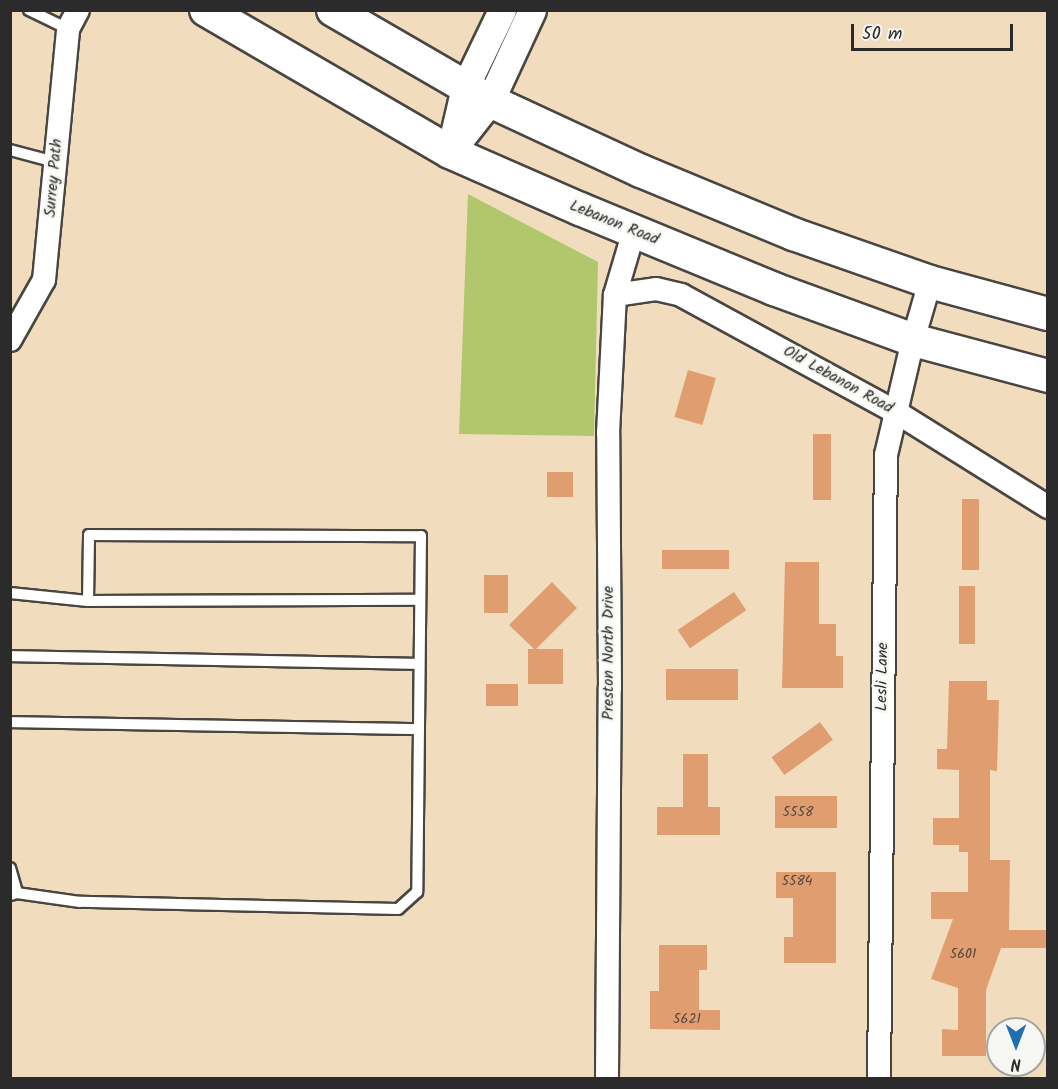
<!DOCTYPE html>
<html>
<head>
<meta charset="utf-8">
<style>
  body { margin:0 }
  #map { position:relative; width:1058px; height:1089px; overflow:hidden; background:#f1ddbe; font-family:Kalam,sans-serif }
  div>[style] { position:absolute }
  .green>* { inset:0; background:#b1c76b }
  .building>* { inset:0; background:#e09e70; transform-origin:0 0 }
  .roads { filter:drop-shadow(2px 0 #494641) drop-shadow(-2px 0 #494641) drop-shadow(0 2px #494641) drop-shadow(0 -2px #494641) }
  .service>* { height:10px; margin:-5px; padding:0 5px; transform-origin:5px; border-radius:5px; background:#fff }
  .minor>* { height:22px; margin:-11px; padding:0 11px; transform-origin:11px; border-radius:11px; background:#fff }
  .tertiary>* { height:27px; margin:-13.5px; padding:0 13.5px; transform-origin:13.5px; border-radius:13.5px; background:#fff }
  .secondary>* { height:32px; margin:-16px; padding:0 16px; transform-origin:16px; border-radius:16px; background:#fff }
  span { translate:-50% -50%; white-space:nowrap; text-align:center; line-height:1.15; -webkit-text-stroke:5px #f6f6f2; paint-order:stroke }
  .number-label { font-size:14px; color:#58483c }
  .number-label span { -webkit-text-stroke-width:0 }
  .street-label { font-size:16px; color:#2b2b2b }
  .frame { position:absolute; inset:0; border:12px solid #2b2b2b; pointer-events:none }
  .north { position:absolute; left:986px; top:1017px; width:60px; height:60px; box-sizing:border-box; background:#f6f6f2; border:2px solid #a5a5a2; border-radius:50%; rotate:180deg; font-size:16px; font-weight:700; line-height:24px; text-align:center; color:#2b2b2b }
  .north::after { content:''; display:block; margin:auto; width:21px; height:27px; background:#1f6fb2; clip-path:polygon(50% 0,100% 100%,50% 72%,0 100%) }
  .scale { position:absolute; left:851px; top:24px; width:162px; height:27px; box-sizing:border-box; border:3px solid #2b2b2b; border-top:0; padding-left:8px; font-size:18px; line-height:21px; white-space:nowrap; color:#2b2b2b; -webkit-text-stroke:4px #f6f6f2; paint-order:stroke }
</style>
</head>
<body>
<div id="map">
  <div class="green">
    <i style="clip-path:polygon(468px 194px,598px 262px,594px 436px,459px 434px)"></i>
  </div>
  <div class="building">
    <i style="left:688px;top:370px;width:29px;height:49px;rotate:16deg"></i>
    <i style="left:813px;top:434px;width:18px;height:66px"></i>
    <i style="left:547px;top:472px;width:26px;height:25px"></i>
    <i style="left:962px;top:499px;width:17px;height:71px"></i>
    <i style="left:662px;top:550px;width:67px;height:19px"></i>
    <i style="clip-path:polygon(785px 562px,819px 562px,819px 624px,836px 624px,836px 656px,843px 656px,843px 688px,782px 688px)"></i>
    <i style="left:484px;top:575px;width:24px;height:38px"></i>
    <i style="clip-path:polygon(552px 582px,577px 608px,536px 649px,563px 649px,563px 684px,528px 684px,528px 649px,534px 649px,509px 625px)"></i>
    <i style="left:959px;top:586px;width:16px;height:58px"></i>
    <i style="left:734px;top:592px;width:22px;height:68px;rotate:56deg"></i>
    <i style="left:666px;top:669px;width:72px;height:31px"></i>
    <i style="clip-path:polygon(949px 681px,987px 681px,987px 700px,999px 700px,997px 771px,990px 770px,990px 860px,1010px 860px,1009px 930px,1047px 930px,1047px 948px,1001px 948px,986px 990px,986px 1056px,942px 1056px,942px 1029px,958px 1030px,958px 988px,931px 979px,953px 919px,931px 919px,931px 892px,968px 892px,968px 852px,959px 852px,959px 845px,933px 845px,933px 818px,959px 818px,959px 770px,937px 769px,937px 749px,947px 749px)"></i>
    <i style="left:486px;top:684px;width:32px;height:22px"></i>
    <i style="left:820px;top:722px;width:22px;height:60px;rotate:54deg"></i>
    <i style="clip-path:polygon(683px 754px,708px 754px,708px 807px,720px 807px,720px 835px,657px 835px,657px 807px,683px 807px)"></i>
    <i style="left:775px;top:796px;width:62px;height:32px"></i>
    <i style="clip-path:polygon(776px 872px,836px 872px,836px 963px,784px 963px,784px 937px,793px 937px,793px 898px,776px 898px)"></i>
    <i style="clip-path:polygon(659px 945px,707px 945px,707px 970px,699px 970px,699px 1010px,720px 1010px,720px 1030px,650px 1029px,650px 991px,659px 991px)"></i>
  </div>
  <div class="roads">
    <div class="service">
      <i style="left:29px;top:10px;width:43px;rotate:26deg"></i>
      <i style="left:10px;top:150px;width:47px;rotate:14.9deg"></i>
      <i style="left:10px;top:593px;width:78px;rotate:5.9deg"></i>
      <i style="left:88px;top:601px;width:66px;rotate:-89.1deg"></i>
      <i style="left:89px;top:535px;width:332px;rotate:0.2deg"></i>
      <i style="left:421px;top:536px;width:356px;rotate:90.6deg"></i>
      <i style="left:417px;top:892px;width:25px;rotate:138deg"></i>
      <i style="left:398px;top:909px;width:318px;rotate:-178.7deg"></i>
      <i style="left:80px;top:902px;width:64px;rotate:-171.9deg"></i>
      <i style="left:88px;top:601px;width:332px;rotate:-0.2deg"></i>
      <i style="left:10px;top:656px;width:409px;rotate:1.1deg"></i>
      <i style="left:10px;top:722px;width:409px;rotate:1deg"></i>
      <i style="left:10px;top:868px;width:26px;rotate:74deg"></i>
      <i style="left:17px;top:893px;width:6px;rotate:162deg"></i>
    </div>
    <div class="minor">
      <i style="left:615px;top:295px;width:41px;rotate:-8.3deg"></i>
      <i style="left:656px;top:289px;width:26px;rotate:13deg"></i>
      <i style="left:681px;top:295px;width:245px;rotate:28.6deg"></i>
      <i style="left:896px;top:412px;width:179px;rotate:32deg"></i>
      <i style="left:10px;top:340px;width:69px;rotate:-60.5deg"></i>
      <i style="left:44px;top:280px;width:252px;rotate:-84.5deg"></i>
      <i style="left:68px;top:29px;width:21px;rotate:-62deg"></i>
      <i style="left:607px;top:1078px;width:390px;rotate:-89.6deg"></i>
      <i style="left:610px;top:688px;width:255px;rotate:-90.4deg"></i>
      <i style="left:608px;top:433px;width:138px;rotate:-87.1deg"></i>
      <i style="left:615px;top:295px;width:67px;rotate:-73.5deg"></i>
      <i style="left:879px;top:1078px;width:623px;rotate:-89.36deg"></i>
      <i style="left:886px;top:455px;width:118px;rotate:-76.8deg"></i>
      <i style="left:913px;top:340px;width:60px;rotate:-73.7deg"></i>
    </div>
    <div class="tertiary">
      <i style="left:452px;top:143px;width:57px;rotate:-76.9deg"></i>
      <i style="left:465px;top:87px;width:85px;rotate:-64.3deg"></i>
      <i style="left:450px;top:152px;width:65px;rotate:-51.9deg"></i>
      <i style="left:490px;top:101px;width:100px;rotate:-65.2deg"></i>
    </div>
    <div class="secondary">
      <i style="left:206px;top:10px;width:282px;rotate:30.2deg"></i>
      <i style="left:450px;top:152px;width:142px;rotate:23.7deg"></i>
      <i style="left:580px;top:209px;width:210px;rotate:22.4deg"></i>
      <i style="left:774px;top:289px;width:148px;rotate:20.1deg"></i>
      <i style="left:913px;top:340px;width:140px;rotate:14.9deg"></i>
      <i style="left:333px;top:10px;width:181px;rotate:30.1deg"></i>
      <i style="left:490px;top:101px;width:166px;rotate:24.9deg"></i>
      <i style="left:641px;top:171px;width:165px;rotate:22.5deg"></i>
      <i style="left:793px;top:234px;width:145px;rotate:19.3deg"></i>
      <i style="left:930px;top:282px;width:122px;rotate:15.2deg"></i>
    </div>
  </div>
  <div class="number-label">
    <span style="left:798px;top:812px">5558</span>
    <span style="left:797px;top:881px">5584</span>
    <span style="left:963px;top:954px">5601</span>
    <span style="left:687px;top:1019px">5621</span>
  </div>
  <div class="street-label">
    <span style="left:54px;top:178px;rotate:-85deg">Surrey Path</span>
    <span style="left:614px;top:223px;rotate:22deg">Lebanon Road</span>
    <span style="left:838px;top:380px;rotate:29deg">Old Lebanon Road</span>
    <span style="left:609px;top:653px;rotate:-90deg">Preston North Drive</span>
    <span style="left:883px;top:677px;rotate:-89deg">Lesli Lane</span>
  </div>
  <div class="frame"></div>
  <div class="north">N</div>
  <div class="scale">50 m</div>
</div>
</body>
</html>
